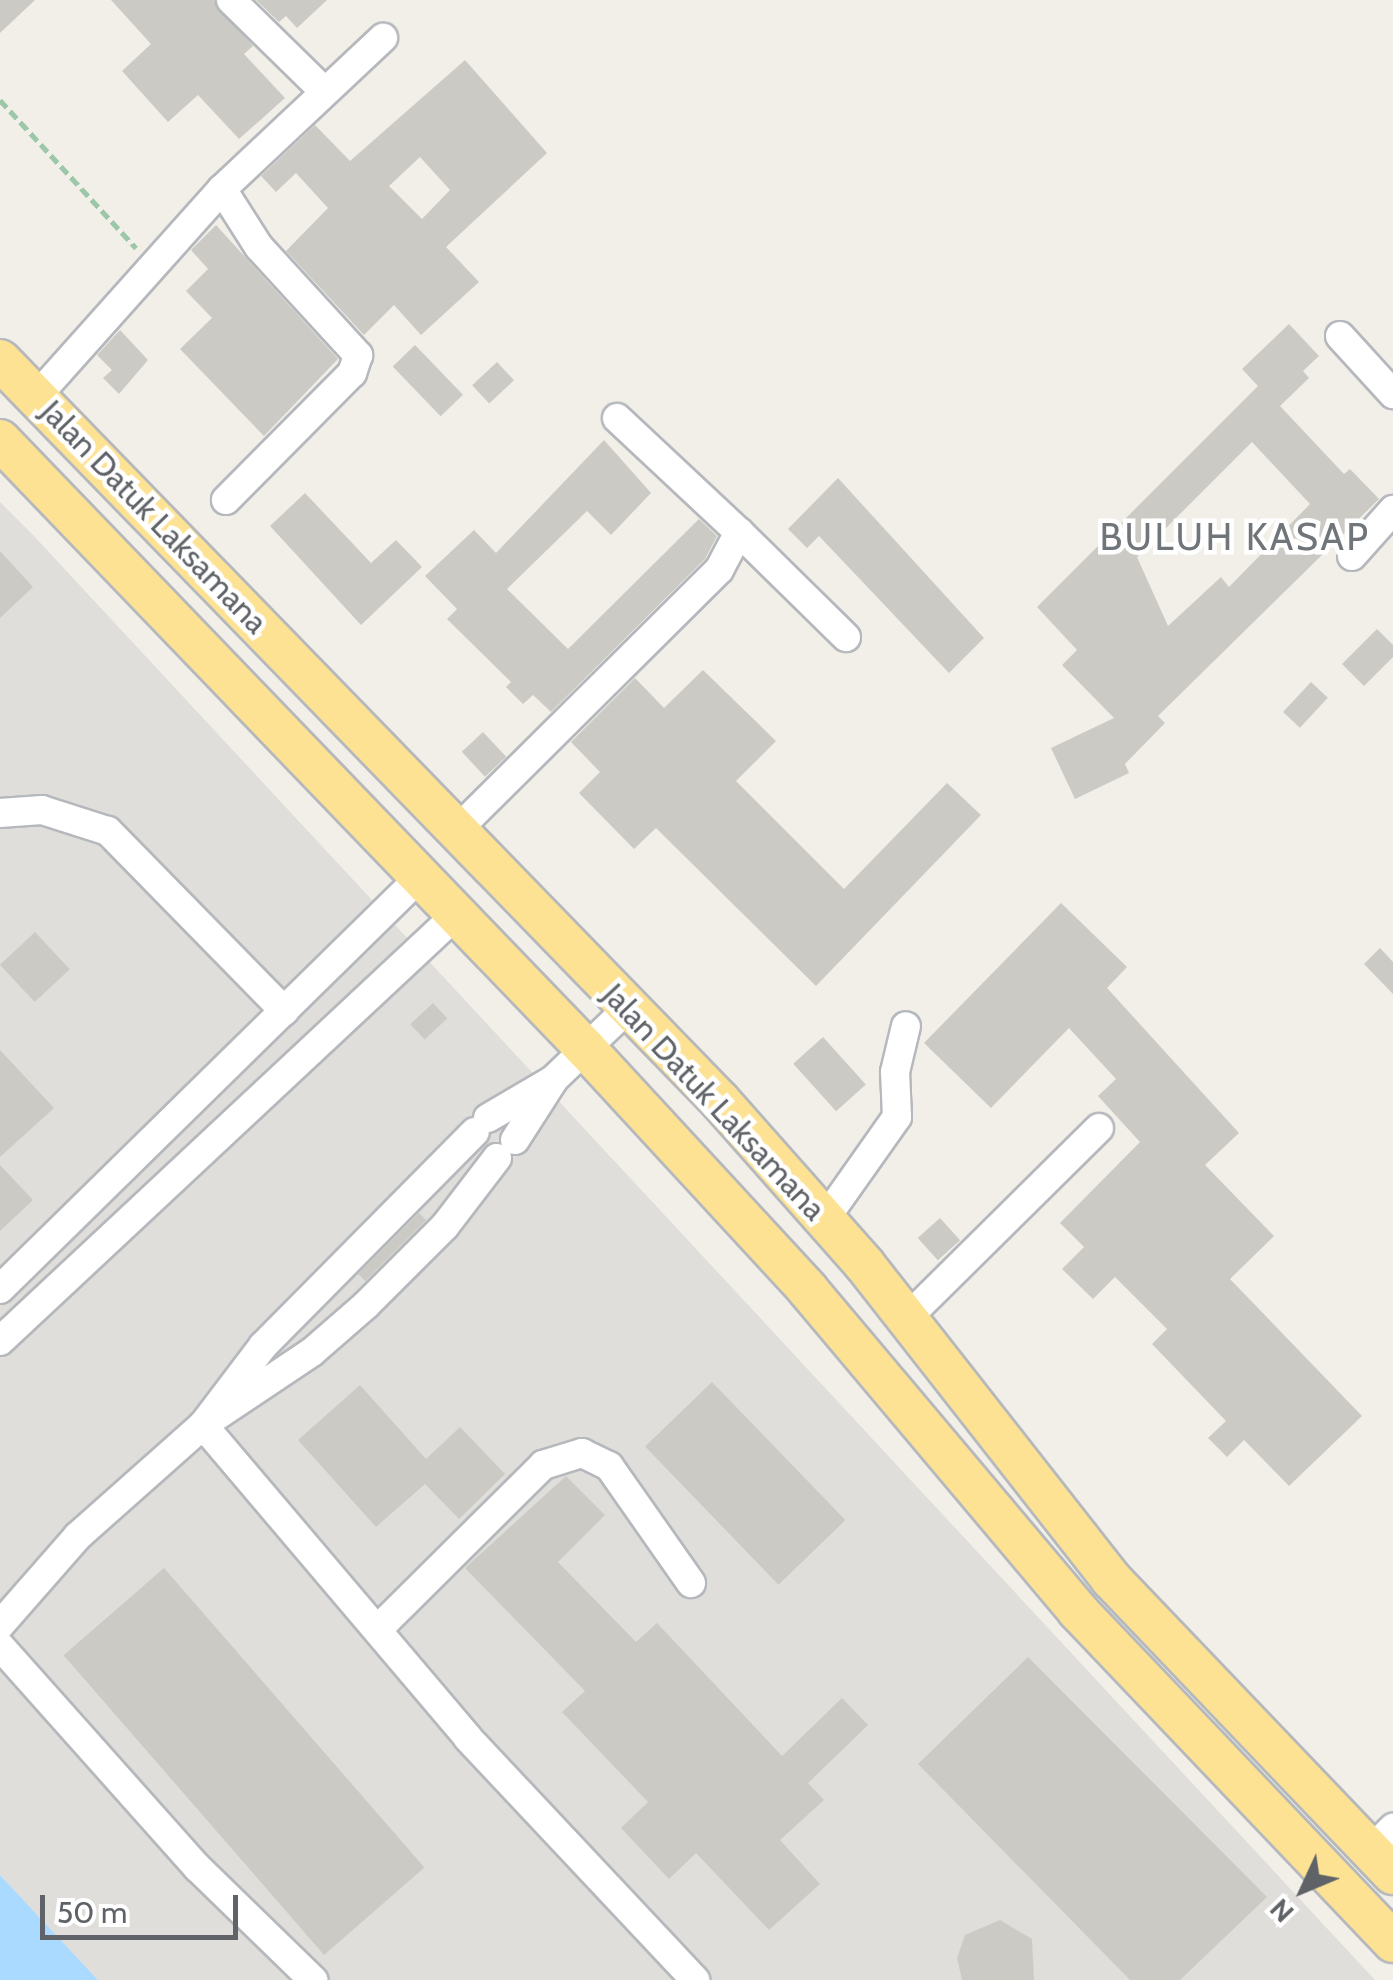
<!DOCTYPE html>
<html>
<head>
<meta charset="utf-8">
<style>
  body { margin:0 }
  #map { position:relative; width:1393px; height:1980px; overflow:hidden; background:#f1efe8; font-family:Cabin,sans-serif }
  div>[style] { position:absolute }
  .industrial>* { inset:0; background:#e0deda }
  .water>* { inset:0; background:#aadaff }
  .building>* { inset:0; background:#cccac5; transform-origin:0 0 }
  .path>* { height:5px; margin-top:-2.5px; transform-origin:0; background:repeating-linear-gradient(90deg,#9cc7a9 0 10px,transparent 0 15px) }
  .roads { filter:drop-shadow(2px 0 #b5b8bc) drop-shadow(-2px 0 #b5b8bc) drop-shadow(0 2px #b5b8bc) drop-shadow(0 -2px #b5b8bc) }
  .minor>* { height:28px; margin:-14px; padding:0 14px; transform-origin:14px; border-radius:14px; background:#fff }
  .highway>* { height:40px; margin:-20px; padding:0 20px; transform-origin:20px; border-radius:20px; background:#fde293 }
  span { translate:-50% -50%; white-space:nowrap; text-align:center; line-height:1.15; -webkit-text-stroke:9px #fff; paint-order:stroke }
  .street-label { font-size:32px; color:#5f6368 }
  .quarter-label { font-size:38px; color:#70757a; letter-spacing:2.5px }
  .north { position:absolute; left:1253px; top:1840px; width:100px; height:100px; -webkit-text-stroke:8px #fff; paint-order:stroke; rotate:226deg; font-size:28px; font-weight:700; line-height:40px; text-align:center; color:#5f6368 }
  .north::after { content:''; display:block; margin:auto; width:35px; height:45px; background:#5f6368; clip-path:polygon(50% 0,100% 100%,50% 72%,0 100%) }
  .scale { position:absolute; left:40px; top:1895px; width:198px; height:45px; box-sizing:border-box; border:5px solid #5f6368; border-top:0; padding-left:12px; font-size:30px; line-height:35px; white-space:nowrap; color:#5f6368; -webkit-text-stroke:8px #fff; paint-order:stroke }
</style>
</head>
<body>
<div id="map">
  <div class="industrial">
    <i style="clip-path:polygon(0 502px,33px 535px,1375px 1980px,98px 1980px,0 1875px)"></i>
  </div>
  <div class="water">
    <i style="clip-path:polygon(0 1875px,98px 1980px,0 1980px)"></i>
  </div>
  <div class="building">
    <i style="clip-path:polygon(0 0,35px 0,0 33px)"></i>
    <i style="clip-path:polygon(111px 0,214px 0,253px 46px,244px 54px,285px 98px,239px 139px,198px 95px,168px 122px,122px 71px,151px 44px)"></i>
    <i style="clip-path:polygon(256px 0,327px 0,297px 28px,286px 16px,279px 22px)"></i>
    <i style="clip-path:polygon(evenodd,465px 60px,547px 153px,446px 247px,479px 282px,421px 335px,394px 305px,364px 335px,286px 251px,328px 208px,296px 173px,276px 192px,261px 176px,315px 125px,350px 161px,465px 60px,420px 157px,450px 190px,422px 219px,389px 186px,420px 157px)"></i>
    <i style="clip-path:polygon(216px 225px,338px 359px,264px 436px,180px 349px,212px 318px,186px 291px,208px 269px,191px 250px)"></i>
    <i style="clip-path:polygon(evenodd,1289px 324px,1319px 356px,1303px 371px,1309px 378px,1280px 406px,1344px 474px,1350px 469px,1379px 499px,1158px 716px,1165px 723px,1125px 764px,1129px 773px,1075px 799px,1051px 748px,1114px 718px,1062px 665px,1077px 650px,1037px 607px,1258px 386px,1242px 369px,1289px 324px,1252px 442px,1310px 504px,1229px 587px,1221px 577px,1168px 626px,1137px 557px,1252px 442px)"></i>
    <i style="clip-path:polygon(120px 330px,148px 360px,119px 394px,103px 378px,112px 370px,97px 355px)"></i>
    <i style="left:415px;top:345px;width:69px;height:31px;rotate:46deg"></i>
    <i style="left:497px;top:362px;width:25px;height:34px;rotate:47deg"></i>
    <i style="clip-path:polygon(604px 440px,651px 493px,611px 535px,587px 511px,507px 589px,568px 649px,699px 519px,717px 536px,705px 559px,551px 712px,533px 695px,523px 704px,506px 687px,511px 682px,447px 619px,457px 609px,425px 576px,474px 530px,496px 553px)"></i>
    <i style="clip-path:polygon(838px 478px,984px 638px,949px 673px,819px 536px,807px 548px,788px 529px)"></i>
    <i style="clip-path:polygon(305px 493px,371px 563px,396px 540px,422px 567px,361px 625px,270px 526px)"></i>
    <i style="clip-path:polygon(0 551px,33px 587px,0 618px)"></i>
    <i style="clip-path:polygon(1377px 629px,1393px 645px,1393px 657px,1364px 686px,1342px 664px)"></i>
    <i style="clip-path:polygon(703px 670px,776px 741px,736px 781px,844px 889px,947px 783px,981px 815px,816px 986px,656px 828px,634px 849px,579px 793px,600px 772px,571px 742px,635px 678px,664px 708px)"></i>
    <i style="left:1311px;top:682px;width:23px;height:41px;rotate:43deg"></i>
    <i style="left:483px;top:732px;width:34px;height:29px;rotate:47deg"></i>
    <i style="clip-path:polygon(1061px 903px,1127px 967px,1107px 988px,1239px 1133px,1205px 1165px,1274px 1236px,1230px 1279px,1362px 1416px,1289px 1486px,1244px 1440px,1227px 1457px,1208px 1438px,1226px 1421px,1152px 1344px,1167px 1329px,1115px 1277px,1093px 1299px,1062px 1269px,1084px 1247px,1060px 1223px,1140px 1142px,1098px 1096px,1116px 1079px,1069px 1028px,991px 1108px,924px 1043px)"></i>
    <i style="left:35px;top:932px;width:51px;height:48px;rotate:47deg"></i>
    <i style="clip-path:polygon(1380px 948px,1393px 962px,1393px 994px,1364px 964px)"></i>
    <i style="left:433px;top:1003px;width:21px;height:31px;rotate:47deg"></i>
    <i style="left:823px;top:1037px;width:64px;height:40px;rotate:48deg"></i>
    <i style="clip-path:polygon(0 1050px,54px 1108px,0 1157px)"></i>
    <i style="clip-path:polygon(0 1165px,33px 1200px,0 1231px)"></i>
    <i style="left:419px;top:1213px;width:10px;height:86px;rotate:45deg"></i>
    <i style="left:940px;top:1218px;width:30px;height:30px;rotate:48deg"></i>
    <i style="left:712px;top:1382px;width:192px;height:93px;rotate:46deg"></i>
    <i style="clip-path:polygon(360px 1385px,426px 1459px,460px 1427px,505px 1474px,459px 1519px,425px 1484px,376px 1527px,298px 1440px)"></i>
    <i style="clip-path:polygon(566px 1476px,605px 1515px,558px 1562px,636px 1642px,657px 1623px,782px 1756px,842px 1698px,868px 1725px,808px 1783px,824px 1800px,780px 1840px,820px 1884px,769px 1930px,696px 1853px,669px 1879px,621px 1828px,648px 1802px,562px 1712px,585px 1691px,465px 1568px)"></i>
    <i style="left:164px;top:1568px;width:397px;height:133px;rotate:49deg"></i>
    <i style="clip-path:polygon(1028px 1657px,1267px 1897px,1180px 1980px,1130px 1980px,918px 1764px)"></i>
    <i style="clip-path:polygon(1000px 1920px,1032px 1939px,1034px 1980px,962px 1980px,957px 1958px,965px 1935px)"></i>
  </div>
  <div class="path">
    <i style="left:0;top:100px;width:201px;rotate:47.4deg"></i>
  </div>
  <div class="roads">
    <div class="minor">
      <i style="left:231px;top:0;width:130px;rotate:44.4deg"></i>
      <i style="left:222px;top:189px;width:69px;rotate:57.5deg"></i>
      <i style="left:259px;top:247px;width:147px;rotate:47.5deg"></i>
      <i style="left:358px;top:355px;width:19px;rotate:108deg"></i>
      <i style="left:352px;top:373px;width:179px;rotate:134.8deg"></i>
      <i style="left:1340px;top:336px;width:79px;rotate:47.6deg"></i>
      <i style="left:36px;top:397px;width:279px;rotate:-48.2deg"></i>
      <i style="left:222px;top:189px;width:221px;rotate:-43.2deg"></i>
      <i style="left:617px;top:418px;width:167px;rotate:43.1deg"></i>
      <i style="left:1352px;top:556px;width:62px;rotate:-48.3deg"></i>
      <i style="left:0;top:813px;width:42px;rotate:-4.1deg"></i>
      <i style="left:42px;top:810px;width:69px;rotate:17.7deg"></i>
      <i style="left:108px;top:831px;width:252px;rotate:45.6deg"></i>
      <i style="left:459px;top:828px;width:366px;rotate:-44.8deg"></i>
      <i style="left:719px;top:570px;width:43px;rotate:-62.2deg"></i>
      <i style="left:739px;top:532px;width:150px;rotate:44.5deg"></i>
      <i style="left:488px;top:1118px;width:75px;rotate:-30.3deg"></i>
      <i style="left:515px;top:1140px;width:72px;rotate:-57.4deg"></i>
      <i style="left:554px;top:1079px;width:101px;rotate:-43.8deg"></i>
      <i style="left:497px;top:1158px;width:86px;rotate:127.4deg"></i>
      <i style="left:445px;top:1226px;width:112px;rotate:135deg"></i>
      <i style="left:366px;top:1305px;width:72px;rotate:139deg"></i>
      <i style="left:312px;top:1352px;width:131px;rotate:146.2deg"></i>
      <i style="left:203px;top:1425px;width:410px;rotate:49.7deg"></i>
      <i style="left:468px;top:1738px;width:332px;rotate:46.8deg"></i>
      <i style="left:825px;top:1219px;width:125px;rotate:-54.8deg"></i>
      <i style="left:897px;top:1117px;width:45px;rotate:-92.5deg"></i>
      <i style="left:895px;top:1072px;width:47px;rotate:-76.6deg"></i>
      <i style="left:0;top:1289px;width:591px;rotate:-44.45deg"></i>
      <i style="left:907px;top:1318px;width:270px;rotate:-44.7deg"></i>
      <i style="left:0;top:1341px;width:627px;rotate:-43.06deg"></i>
      <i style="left:0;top:1625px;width:118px;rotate:-48.8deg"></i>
      <i style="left:78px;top:1536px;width:167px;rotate:-41.6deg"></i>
      <i style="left:203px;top:1425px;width:99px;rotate:-52.8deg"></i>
      <i style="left:263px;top:1346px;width:301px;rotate:-45.3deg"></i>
      <i style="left:378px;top:1629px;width:233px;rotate:-44.8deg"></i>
      <i style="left:543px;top:1465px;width:41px;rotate:-17.1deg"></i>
      <i style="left:582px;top:1453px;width:30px;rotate:26deg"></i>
      <i style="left:609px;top:1466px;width:143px;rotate:55deg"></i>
      <i style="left:0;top:1646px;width:297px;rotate:48.3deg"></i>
      <i style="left:198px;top:1868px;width:161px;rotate:44.2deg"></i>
      <i style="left:1370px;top:1851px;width:33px;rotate:-45deg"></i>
    </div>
    <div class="highway">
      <i style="left:0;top:360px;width:1033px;rotate:45.82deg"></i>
      <i style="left:720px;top:1101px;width:219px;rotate:48.5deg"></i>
      <i style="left:865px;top:1265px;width:399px;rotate:51.9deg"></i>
      <i style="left:1111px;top:1579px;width:408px;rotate:46.3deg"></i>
      <i style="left:0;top:440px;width:845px;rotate:46.1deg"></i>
      <i style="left:586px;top:1049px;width:328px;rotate:47.3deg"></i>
      <i style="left:808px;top:1290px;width:419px;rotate:49.9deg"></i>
      <i style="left:1078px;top:1611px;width:457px;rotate:46.4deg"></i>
    </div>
  </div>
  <div class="street-label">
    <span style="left:154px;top:517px;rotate:46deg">Jalan Datuk Laksamana</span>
    <span style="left:714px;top:1102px;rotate:47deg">Jalan Datuk Laksamana</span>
  </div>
  <div class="quarter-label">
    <span style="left:1235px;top:537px">BULUH KASAP</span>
  </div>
  <div class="north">N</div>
  <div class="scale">50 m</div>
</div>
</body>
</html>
